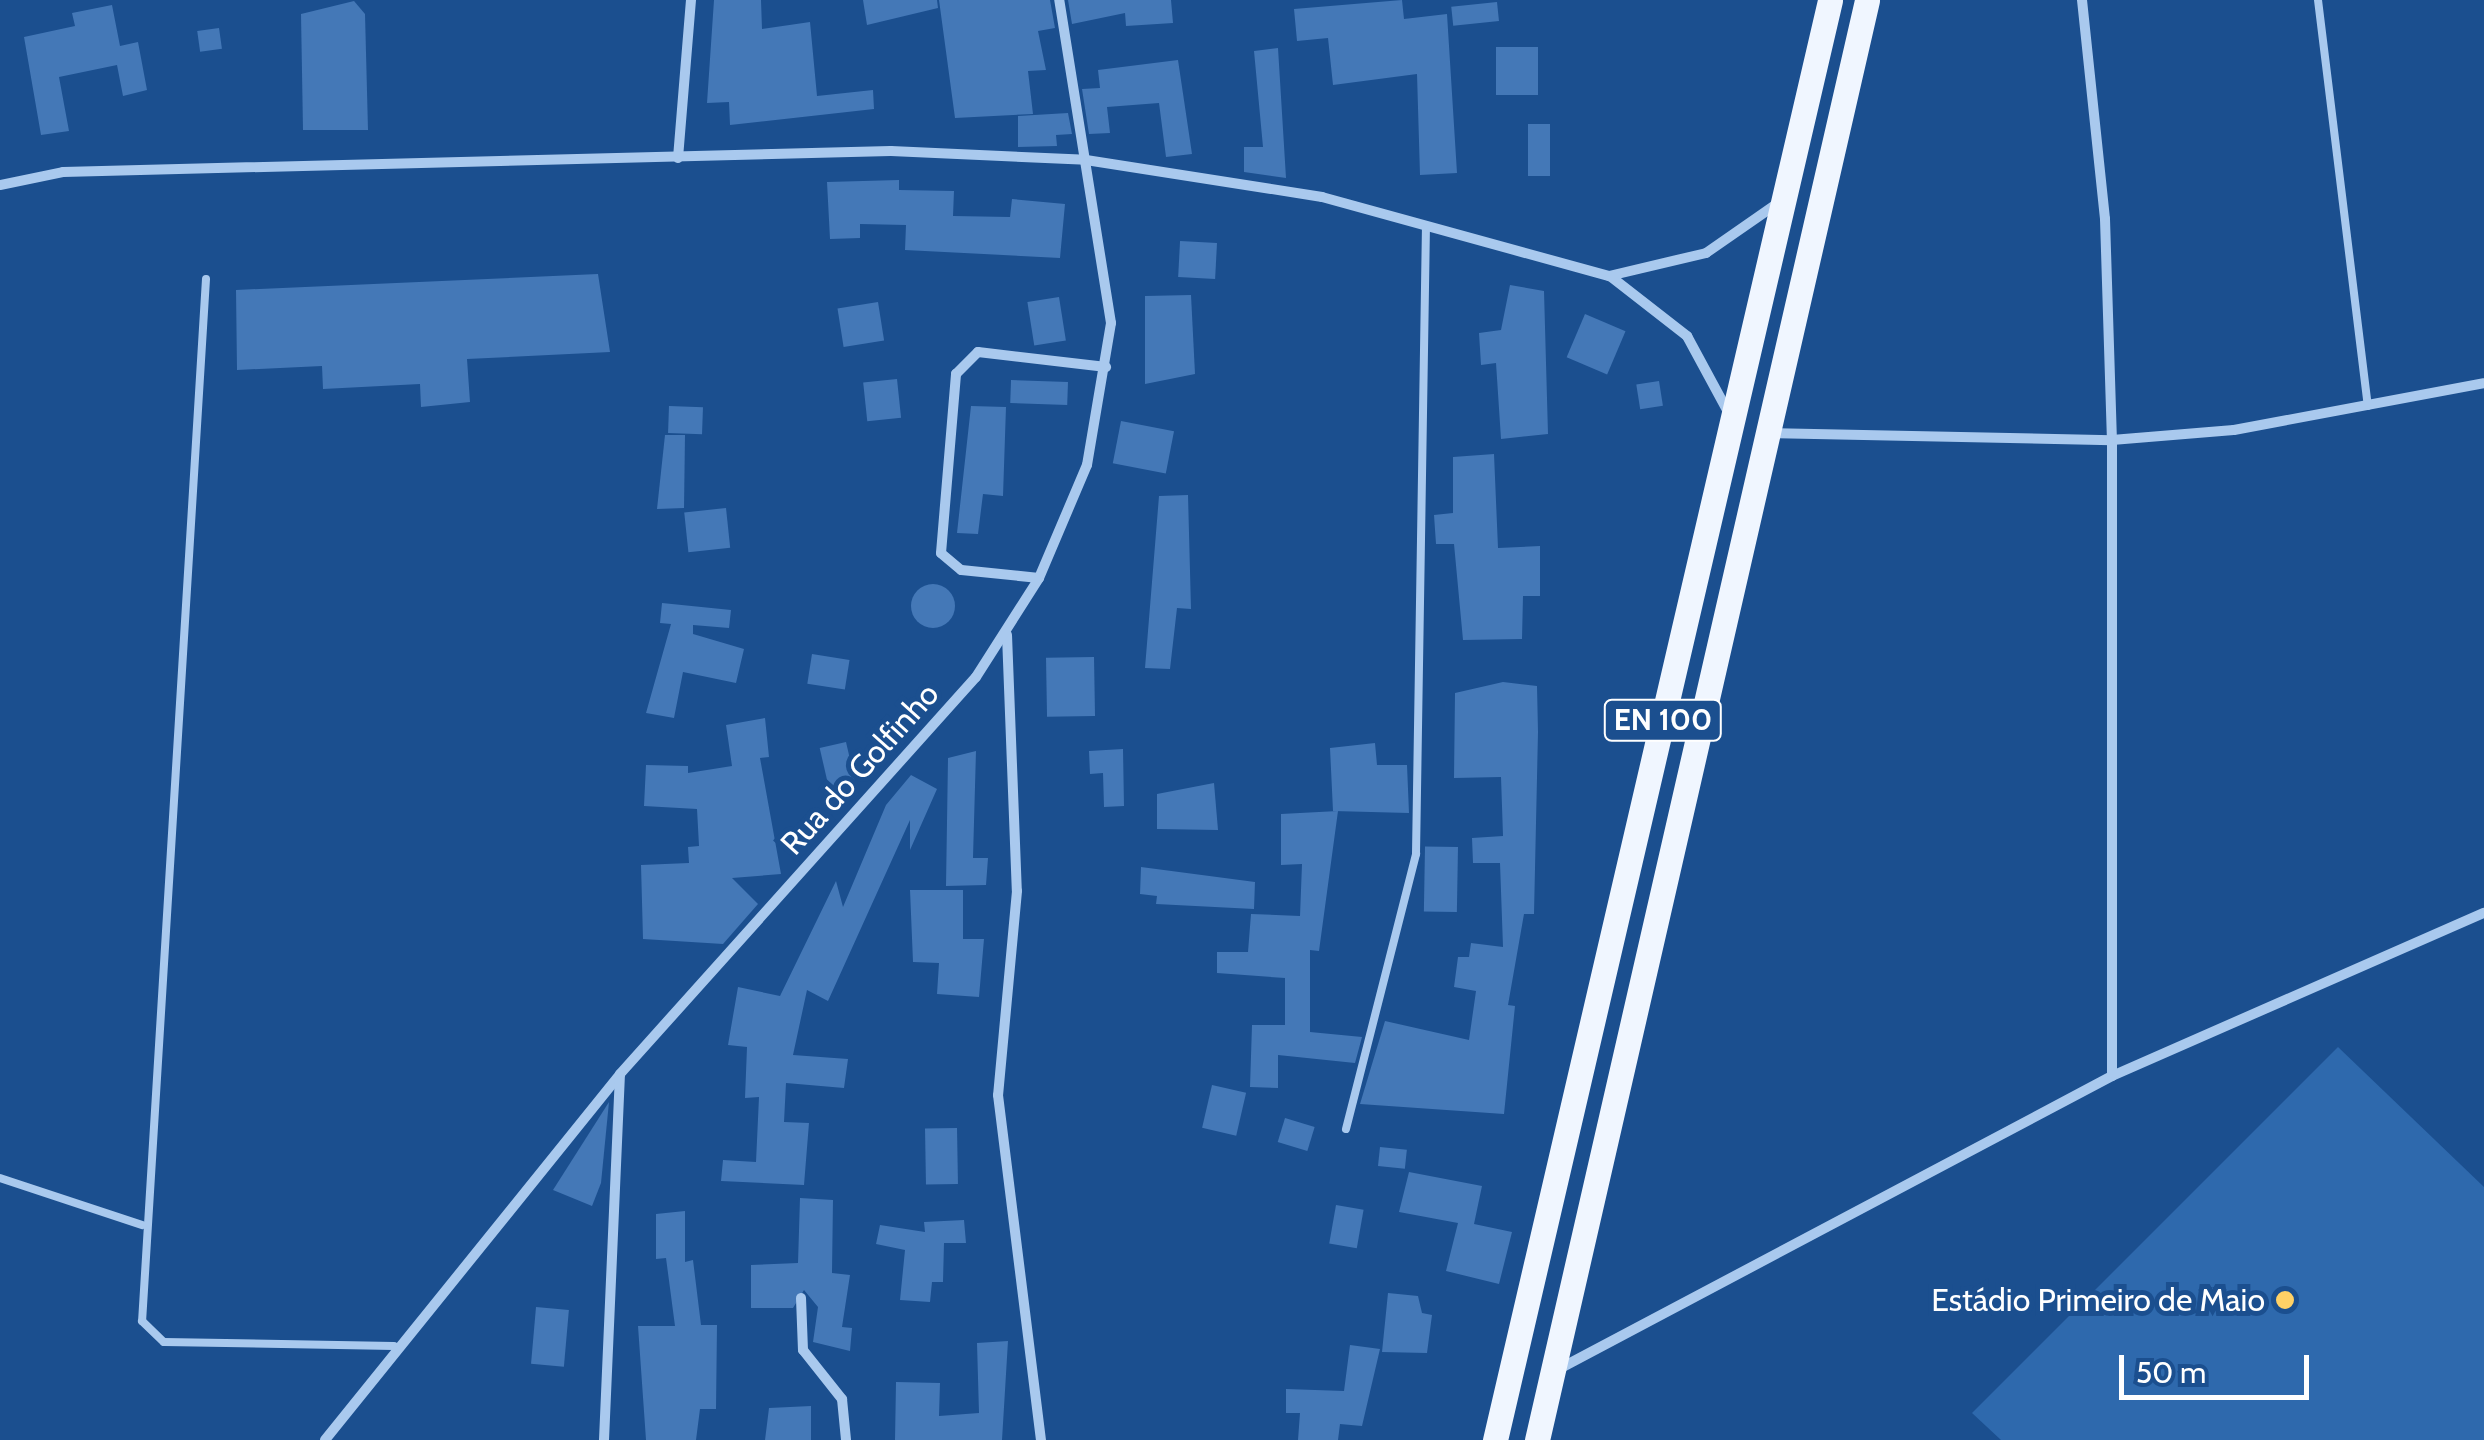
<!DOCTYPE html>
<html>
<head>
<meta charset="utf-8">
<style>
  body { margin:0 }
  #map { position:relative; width:2484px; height:1440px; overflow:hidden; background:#1b4f8f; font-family:Cabin,sans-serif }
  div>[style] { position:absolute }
  .green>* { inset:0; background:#2e69ad }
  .building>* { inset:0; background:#4478b7; transform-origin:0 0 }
  .round { border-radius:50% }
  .lane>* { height:8px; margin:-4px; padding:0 4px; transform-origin:4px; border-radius:4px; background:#a9c9ee }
  .street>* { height:10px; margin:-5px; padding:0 5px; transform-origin:5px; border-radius:5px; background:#a9c9ee }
  .primary>* { height:25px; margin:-12.5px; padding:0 12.5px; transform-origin:12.5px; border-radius:12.5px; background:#f0f6ff }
  .dots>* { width:28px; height:28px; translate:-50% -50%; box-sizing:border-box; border:5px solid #1b4f8f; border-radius:50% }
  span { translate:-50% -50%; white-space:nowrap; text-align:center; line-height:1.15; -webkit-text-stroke:10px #1b4f8f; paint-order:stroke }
  .shield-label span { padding:2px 8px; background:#1b4f8f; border:2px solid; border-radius:8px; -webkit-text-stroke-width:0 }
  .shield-label { font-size:30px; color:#fff; font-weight:700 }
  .street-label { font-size:32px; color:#fff }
  .poi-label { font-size:32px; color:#fff }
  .right { translate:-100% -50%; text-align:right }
  .scale { position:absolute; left:2119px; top:1355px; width:190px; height:45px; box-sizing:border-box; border:5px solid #fff; border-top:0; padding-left:12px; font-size:30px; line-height:35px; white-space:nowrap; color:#fff; -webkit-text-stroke:8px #1b4f8f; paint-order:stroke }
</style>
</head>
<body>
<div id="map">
  <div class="green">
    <i style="clip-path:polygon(2338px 1047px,2484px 1187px,2484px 1440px,2001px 1440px,1972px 1413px)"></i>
  </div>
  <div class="building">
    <i style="clip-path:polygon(714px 0,761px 0,762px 29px,810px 22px,817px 96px,873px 90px,874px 109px,730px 125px,729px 102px,707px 103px)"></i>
    <i style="clip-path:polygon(863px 0,937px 0,938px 8px,867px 25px)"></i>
    <i style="clip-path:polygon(939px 0,1050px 0,1055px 28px,1038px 31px,1046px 70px,1028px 71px,1033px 114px,955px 118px)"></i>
    <i style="clip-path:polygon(1068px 0,1171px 0,1173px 23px,1126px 26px,1125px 13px,1072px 24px)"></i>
    <i style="clip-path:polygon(1402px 0,1404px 19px,1447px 14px,1457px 173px,1420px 175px,1417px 74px,1333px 85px,1328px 38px,1297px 41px,1294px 9px)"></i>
    <i style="clip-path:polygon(354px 1px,365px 14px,368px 130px,303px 130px,301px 14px)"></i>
    <i style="left:1497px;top:2px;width:19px;height:46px;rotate:84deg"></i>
    <i style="clip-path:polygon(112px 5px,120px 46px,138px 42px,147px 90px,123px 96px,117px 65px,59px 77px,69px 131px,41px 135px,24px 37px,75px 26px,72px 13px)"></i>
    <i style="left:219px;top:28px;width:21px;height:22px;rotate:82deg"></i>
    <i style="left:1496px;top:47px;width:42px;height:48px"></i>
    <i style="clip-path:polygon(1278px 48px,1286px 178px,1244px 172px,1244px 147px,1263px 147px,1254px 51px)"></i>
    <i style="clip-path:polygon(1178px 60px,1192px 154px,1166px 157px,1159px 103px,1107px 107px,1110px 133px,1089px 134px,1082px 89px,1100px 88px,1098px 70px)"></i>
    <i style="clip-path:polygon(1068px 113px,1072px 134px,1056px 135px,1057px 146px,1018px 147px,1018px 116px)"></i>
    <i style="left:1528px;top:124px;width:22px;height:52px"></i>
    <i style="clip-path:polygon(899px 180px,899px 190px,954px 191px,953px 216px,1010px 217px,1012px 199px,1065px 204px,1060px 258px,905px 250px,906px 225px,860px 224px,860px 238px,830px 239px,827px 182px)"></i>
    <i style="left:1217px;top:243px;width:36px;height:37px;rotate:93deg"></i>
    <i style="clip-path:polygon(598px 274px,610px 352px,467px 359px,470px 402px,421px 407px,420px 384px,323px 389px,322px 366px,237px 370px,236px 290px)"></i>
    <i style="clip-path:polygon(1510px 285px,1544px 291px,1548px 434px,1501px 439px,1496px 363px,1481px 365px,1479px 333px,1501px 330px)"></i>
    <i style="clip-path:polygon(1191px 295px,1195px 374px,1145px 384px,1145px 296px)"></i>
    <i style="left:1059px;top:297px;width:44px;height:32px;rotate:81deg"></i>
    <i style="left:878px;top:302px;width:39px;height:41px;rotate:81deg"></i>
    <i style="left:1585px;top:314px;width:44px;height:47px;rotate:23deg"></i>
    <i style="left:897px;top:379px;width:39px;height:34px;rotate:84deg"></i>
    <i style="left:1659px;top:381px;width:25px;height:23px;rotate:81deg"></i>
    <i style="left:1068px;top:382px;width:23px;height:57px;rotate:92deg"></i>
    <i style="left:669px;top:406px;width:34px;height:27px;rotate:2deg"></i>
    <i style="clip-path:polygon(971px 406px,1006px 407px,1003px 496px,983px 494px,978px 534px,957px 533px)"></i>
    <i style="left:1121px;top:421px;width:54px;height:43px;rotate:11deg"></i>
    <i style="clip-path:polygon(665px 435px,685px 435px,684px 508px,657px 509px)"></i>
    <i style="clip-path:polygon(1494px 454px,1498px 548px,1540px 546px,1540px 596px,1523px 596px,1522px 639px,1463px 640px,1454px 544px,1436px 544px,1434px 515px,1453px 513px,1453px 457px)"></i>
    <i style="clip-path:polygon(1188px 495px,1191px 609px,1177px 608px,1170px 669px,1145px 668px,1159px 496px)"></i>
    <i style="left:726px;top:508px;width:40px;height:42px;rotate:84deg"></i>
    <i class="round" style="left:911px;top:584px;width:44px;height:44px"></i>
    <i style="clip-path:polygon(662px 603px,731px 610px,729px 628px,693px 625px,693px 634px,744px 649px,736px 683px,683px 672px,674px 718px,646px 713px,671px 624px,660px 623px)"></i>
    <i style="left:812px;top:654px;width:38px;height:30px;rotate:9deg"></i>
    <i style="left:1094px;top:657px;width:59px;height:48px;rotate:89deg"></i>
    <i style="clip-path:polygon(1503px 682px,1537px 686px,1538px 732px,1534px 914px,1524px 914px,1508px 1005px,1515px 1006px,1504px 1114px,1360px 1104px,1385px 1021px,1469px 1040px,1476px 991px,1454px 987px,1458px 957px,1469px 957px,1471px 943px,1503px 947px,1500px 863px,1473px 863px,1472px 838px,1503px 836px,1501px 777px,1454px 778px,1455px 693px)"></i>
    <i style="clip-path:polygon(765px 718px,769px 757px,760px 758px,781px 874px,732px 878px,758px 904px,723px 944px,643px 939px,641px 865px,689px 863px,688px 847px,699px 846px,697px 809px,644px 806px,646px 765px,688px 766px,688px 773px,732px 766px,726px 725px)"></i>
    <i style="left:846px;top:742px;width:54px;height:27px;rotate:77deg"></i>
    <i style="clip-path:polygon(1375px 743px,1377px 765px,1407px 765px,1409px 813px,1333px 811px,1330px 748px)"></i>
    <i style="clip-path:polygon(1123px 749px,1124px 806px,1104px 807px,1103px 773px,1090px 774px,1089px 751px)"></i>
    <i style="clip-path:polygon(976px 751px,973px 858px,988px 858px,986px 885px,946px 886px,948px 758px)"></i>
    <i style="clip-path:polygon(911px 775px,937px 789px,910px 850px,910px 820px,828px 1001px,807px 990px,793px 1055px,848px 1059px,844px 1088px,786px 1083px,784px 1122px,809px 1123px,804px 1185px,721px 1181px,723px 1160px,756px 1162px,759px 1097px,745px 1098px,747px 1047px,728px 1045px,738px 987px,780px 996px,836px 881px,843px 907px,886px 805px)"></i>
    <i style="clip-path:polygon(1214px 783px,1218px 830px,1157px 829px,1157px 794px)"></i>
    <i style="clip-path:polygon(1338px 811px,1319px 951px,1310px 950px,1310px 1032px,1362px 1037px,1355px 1063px,1278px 1055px,1278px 1088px,1250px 1087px,1252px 1025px,1285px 1025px,1285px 978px,1217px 973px,1217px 952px,1248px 952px,1251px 914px,1300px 916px,1302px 864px,1281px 865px,1281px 814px)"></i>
    <i style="left:1458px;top:847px;width:65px;height:33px;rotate:91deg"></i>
    <i style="clip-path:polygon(1141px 867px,1255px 882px,1254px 909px,1156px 904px,1157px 896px,1140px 894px)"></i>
    <i style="clip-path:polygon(910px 890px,963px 890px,963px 939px,984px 939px,979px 997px,937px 994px,939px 963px,913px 962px)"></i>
    <i style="left:1212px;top:1085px;width:35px;height:44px;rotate:13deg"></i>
    <i style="clip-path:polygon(609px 1102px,601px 1183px,592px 1206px,553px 1190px)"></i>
    <i style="left:1285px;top:1118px;width:31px;height:25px;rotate:17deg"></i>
    <i style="left:957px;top:1128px;width:56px;height:32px;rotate:89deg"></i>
    <i style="left:1380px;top:1147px;width:27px;height:19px;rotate:6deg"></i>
    <i style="clip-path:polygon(1409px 1172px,1482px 1186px,1474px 1224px,1512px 1232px,1499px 1284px,1446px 1271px,1458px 1223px,1399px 1212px)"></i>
    <i style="clip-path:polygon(800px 1198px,833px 1200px,832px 1273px,850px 1275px,842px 1327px,852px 1328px,850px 1351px,813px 1342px,818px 1307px,804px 1290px,793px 1308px,751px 1308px,751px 1265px,798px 1263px)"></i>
    <i style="left:1336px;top:1205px;width:28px;height:39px;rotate:10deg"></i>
    <i style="clip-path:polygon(685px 1211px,685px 1262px,693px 1260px,701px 1325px,717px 1325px,716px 1409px,700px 1409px,696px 1440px,646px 1440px,638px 1326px,675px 1326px,666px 1258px,656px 1259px,656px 1214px)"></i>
    <i style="clip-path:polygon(964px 1220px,966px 1243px,944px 1243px,943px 1282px,932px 1282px,930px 1302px,900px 1300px,905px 1250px,876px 1244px,880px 1225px,925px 1232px,924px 1222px)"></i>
    <i style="clip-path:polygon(1388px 1293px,1418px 1296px,1422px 1313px,1432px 1315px,1427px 1353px,1382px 1352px)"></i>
    <i style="left:536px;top:1307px;width:33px;height:57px;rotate:5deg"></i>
    <i style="clip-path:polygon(1008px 1341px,1002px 1440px,895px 1440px,896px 1382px,940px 1383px,939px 1416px,979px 1413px,977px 1343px)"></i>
    <i style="clip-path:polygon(1350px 1345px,1380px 1349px,1362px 1426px,1340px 1424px,1338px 1440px,1298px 1440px,1300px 1413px,1286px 1413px,1286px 1389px,1344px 1391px)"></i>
    <i style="clip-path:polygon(811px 1406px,811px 1440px,765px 1440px,769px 1408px)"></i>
  </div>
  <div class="lane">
    <i style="left:2318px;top:0;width:409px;rotate:83deg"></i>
    <i style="left:206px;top:279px;width:1044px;rotate:93.51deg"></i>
    <i style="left:142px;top:1321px;width:30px;rotate:44deg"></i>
    <i style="left:164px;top:1342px;width:230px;rotate:1deg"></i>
    <i style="left:1346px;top:1129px;width:284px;rotate:-75.7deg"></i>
    <i style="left:1416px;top:854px;width:628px;rotate:-89.09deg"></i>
    <i style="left:0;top:1178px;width:150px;rotate:18.3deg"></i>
  </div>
  <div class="street">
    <i style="left:2082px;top:0;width:220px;rotate:84deg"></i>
    <i style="left:2105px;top:219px;width:221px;rotate:88.2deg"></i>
    <i style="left:2112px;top:440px;width:636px;rotate:90deg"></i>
    <i style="left:678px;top:158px;width:159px;rotate:-85.3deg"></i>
    <i style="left:0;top:185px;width:64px;rotate:-11.7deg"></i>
    <i style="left:63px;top:172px;width:828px;rotate:-1.45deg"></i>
    <i style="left:891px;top:151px;width:195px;rotate:2.6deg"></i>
    <i style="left:1086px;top:160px;width:239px;rotate:8.9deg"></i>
    <i style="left:1322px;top:197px;width:298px;rotate:15.4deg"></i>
    <i style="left:1609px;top:276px;width:100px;rotate:-13.3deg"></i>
    <i style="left:1706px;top:253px;width:84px;rotate:-34.8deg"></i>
    <i style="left:1610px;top:276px;width:98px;rotate:37.9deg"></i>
    <i style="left:1687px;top:336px;width:84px;rotate:61.6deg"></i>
    <i style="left:1770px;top:433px;width:342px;rotate:1.2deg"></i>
    <i style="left:2112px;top:440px;width:122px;rotate:-4.7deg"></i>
    <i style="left:2234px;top:430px;width:254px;rotate:-10.6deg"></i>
    <i style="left:1039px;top:578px;width:78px;rotate:-174.1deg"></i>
    <i style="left:961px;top:570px;width:26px;rotate:-140deg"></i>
    <i style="left:941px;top:553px;width:180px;rotate:-85.2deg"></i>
    <i style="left:956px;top:374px;width:31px;rotate:-45deg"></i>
    <i style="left:978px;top:352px;width:129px;rotate:6.7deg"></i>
    <i style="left:1007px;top:635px;width:256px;rotate:87.8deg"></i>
    <i style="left:1017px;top:891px;width:205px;rotate:95.3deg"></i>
    <i style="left:998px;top:1095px;width:348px;rotate:82.9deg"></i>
    <i style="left:801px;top:1298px;width:52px;rotate:87.8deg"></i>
    <i style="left:803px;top:1350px;width:63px;rotate:51.5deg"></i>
    <i style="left:842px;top:1399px;width:41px;rotate:84.4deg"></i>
    <i style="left:1557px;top:1370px;width:628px;rotate:-27.91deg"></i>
    <i style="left:2112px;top:1076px;width:406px;rotate:-23.7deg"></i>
    <i style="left:325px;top:1440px;width:470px;rotate:-51.1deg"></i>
    <i style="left:620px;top:1074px;width:533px;rotate:-48.12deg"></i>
    <i style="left:976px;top:677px;width:117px;rotate:-57.5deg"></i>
    <i style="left:1039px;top:578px;width:123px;rotate:-67deg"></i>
    <i style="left:1087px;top:465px;width:144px;rotate:-80.4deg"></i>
    <i style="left:1111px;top:323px;width:327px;rotate:-99.1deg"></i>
    <i style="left:604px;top:1440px;width:366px;rotate:-87.5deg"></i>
  </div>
  <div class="primary">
    <i style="left:1495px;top:1440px;width:1478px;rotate:-76.9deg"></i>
    <i style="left:1537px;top:1440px;width:1477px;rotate:-77.09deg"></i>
  </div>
  <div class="dots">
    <i style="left:2285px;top:1300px;background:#ffd166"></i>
  </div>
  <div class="shield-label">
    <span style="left:1663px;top:720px">EN 100</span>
  </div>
  <div class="street-label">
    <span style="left:860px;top:769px;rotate:-48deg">Rua do Golfinho</span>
  </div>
  <div class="poi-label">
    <span class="right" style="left:2265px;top:1300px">Estádio Primeiro de Maio</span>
  </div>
  <div class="scale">50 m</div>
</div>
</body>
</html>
